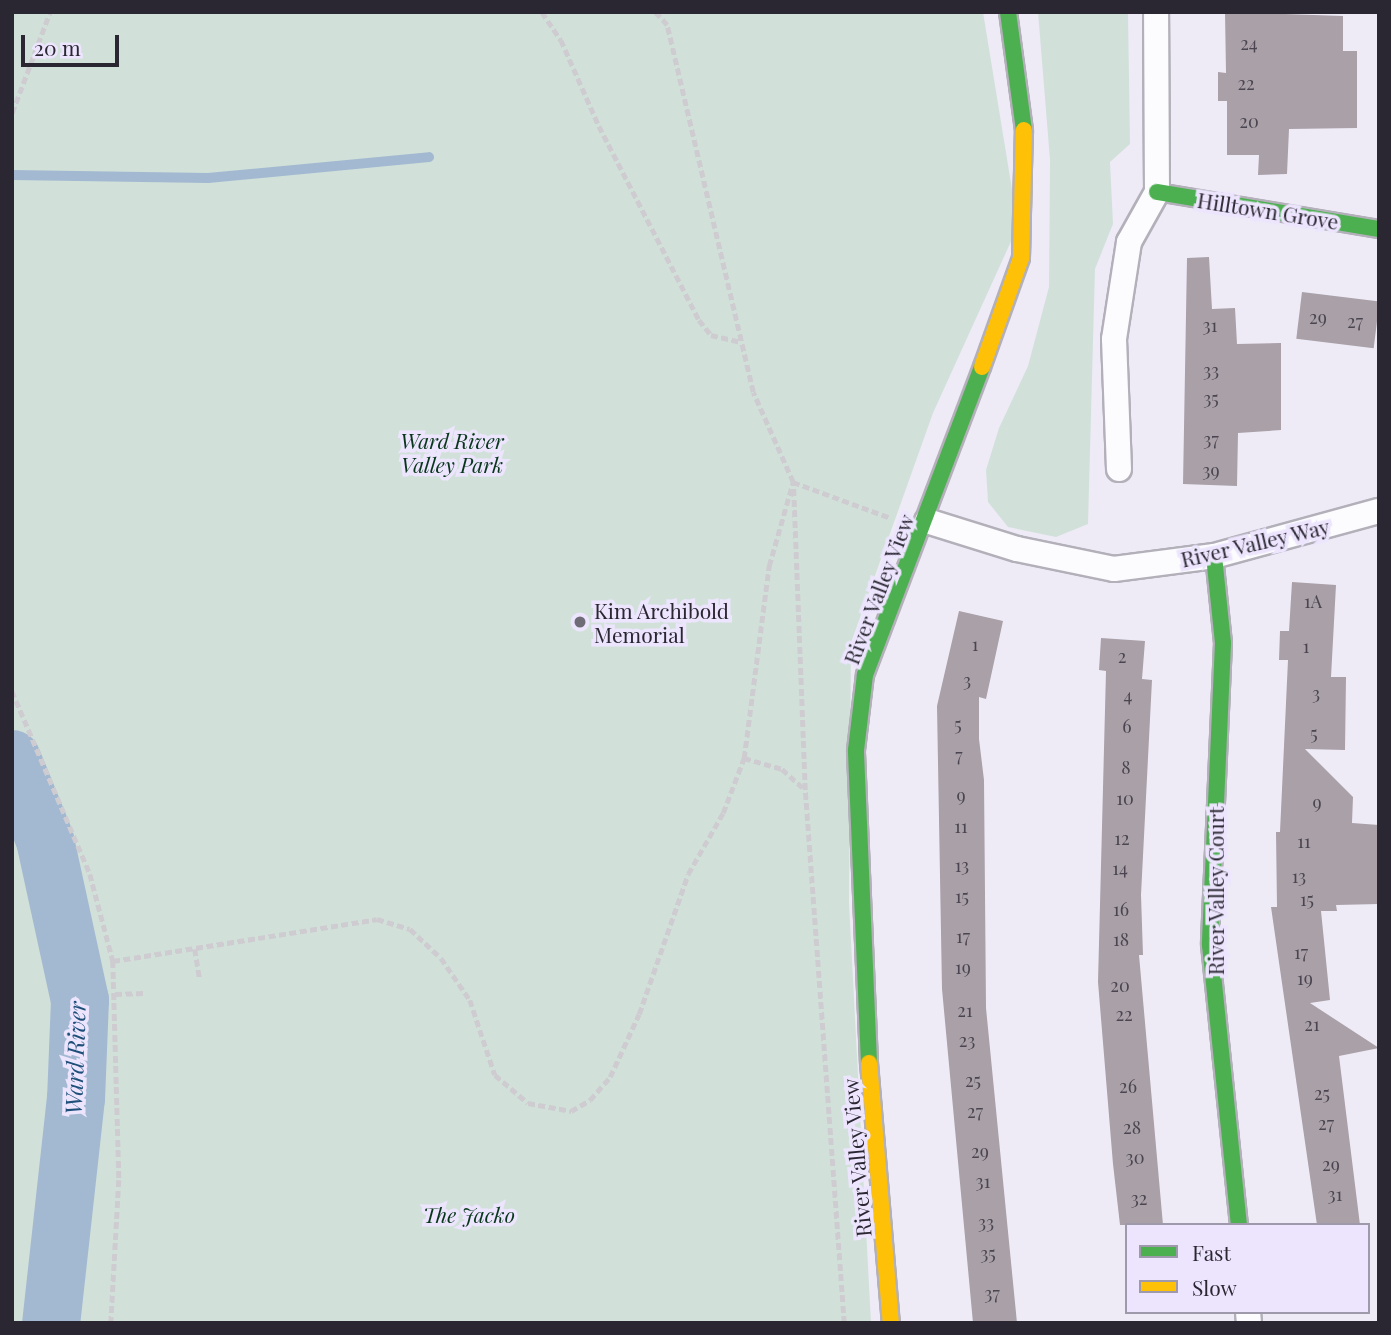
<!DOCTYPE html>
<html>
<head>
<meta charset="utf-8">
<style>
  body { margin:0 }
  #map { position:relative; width:1391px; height:1335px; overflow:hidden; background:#eeebf7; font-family:"Playfair Display",serif }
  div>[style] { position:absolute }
  .green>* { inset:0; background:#d1e1d9 }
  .stream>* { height:10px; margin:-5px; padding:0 5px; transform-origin:5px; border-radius:5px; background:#a3b9d1 }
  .river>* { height:58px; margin:-29px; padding:0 29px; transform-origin:29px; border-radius:29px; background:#a3b9d1 }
  .building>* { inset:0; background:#a9a0a8; transform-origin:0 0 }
  .path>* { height:4.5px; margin-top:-2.25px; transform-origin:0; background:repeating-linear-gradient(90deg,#ceccd0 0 7px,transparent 0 10.5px) }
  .roads { filter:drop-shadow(2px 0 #b3b0ba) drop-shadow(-2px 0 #b3b0ba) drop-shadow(0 2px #b3b0ba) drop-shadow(0 -2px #b3b0ba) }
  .street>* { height:24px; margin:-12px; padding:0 12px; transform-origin:12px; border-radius:12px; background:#fcfcfe }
  .fast>* { height:16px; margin:-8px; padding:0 8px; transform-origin:8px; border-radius:8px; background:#4caf50 }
  .slow>* { height:16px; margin:-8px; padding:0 8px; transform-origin:8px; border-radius:8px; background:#ffc107 }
  .dots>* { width:19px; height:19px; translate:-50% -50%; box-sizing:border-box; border:4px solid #ece5fd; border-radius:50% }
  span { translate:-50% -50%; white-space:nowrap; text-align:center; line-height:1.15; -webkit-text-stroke:7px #ece5fd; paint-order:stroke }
  .number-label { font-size:18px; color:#4a4550 }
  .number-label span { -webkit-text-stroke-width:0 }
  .street-label { font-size:21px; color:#2b2732 }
  .park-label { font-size:21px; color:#08361a; font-style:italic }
  .poi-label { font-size:21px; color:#2b2732 }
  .left { translate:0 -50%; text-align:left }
  .water-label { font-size:23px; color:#1e4f78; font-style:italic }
  .frame { position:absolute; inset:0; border:14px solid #2b2732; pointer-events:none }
  .legend { position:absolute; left:1125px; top:1223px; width:245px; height:91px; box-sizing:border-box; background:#ece5fd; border:2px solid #9f99ac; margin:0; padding:9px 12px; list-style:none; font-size:21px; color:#2b2732 }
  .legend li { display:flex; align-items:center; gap:14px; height:35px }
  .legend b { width:35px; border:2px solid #9f99ac }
  .scale { position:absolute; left:21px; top:35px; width:98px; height:32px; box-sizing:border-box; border:4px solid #2b2732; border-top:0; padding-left:9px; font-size:21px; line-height:24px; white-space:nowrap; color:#2b2732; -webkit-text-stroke:5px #ece5fd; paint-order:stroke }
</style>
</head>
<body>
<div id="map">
  <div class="green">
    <i style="clip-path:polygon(12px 12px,983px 12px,1018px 226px,933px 413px,851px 643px,849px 903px,871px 1323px,12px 1323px)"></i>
    <i style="clip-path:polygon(1038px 12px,1128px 12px,1130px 144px,1110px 162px,1113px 224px,1095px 269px,1088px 524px,1056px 537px,1008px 527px,988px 502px,986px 470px,999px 428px,1028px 366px,1049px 287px,1050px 160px)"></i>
  </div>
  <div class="stream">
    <i style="left:12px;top:175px;width:196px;rotate:0.9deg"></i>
    <i style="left:208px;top:178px;width:222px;rotate:-5.4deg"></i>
  </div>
  <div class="river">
    <i style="left:12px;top:759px;width:87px;rotate:67.8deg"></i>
    <i style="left:45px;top:840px;width:164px;rotate:77.7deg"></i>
    <i style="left:80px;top:1000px;width:98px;rotate:92.3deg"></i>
    <i style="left:76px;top:1098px;width:226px;rotate:96.3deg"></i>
  </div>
  <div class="building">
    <i style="clip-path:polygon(1225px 12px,1343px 16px,1343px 51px,1357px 51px,1357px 128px,1289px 129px,1287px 174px,1258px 175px,1259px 155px,1227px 155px,1227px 101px,1218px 101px,1218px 72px,1226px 73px)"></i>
    <i style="clip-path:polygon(1209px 257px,1212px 309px,1235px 308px,1237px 344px,1281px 343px,1281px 430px,1238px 433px,1237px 486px,1183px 484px,1187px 258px)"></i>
    <i style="left:1302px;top:292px;width:78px;height:47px;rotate:7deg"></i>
    <i style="clip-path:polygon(1292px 582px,1336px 585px,1331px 677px,1346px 677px,1345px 750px,1305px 749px,1353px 797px,1352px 823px,1379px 825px,1379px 904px,1336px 905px,1337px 911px,1321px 911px,1330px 1000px,1310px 1003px,1379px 1048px,1339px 1056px,1360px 1225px,1317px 1225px,1271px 907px,1277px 907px,1276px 832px,1280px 832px,1288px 660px,1279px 660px,1280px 631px,1289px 631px)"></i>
    <i style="clip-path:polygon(959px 611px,1003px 621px,986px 699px,979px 697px,979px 739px,984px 780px,986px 1008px,1017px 1323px,973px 1323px,942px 989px,937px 706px)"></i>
    <i style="clip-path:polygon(1101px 638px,1145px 641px,1142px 679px,1152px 680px,1141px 895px,1143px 955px,1139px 955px,1163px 1225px,1120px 1225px,1113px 1164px,1098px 982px,1106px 671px,1099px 670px)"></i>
  </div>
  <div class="path">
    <i style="left:542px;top:12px;width:34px;rotate:56deg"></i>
    <i style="left:561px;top:40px;width:94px;rotate:66.2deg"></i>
    <i style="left:599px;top:126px;width:218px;rotate:62.7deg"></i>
    <i style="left:699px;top:320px;width:19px;rotate:51deg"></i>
    <i style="left:711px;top:335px;width:31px;rotate:13deg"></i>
    <i style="left:12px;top:113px;width:108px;rotate:-69.4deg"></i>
    <i style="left:12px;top:691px;width:199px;rotate:66.9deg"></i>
    <i style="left:90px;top:874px;width:90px;rotate:75.2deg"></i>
    <i style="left:113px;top:961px;width:219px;rotate:88.4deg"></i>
    <i style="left:119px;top:1180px;width:143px;rotate:93.2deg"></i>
    <i style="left:744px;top:758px;width:40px;rotate:16deg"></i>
    <i style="left:782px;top:769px;width:30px;rotate:42deg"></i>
    <i style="left:195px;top:949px;width:30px;rotate:81deg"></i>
    <i style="left:113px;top:961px;width:267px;rotate:-9deg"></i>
    <i style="left:377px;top:919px;width:34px;rotate:17deg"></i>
    <i style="left:410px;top:929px;width:42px;rotate:43.1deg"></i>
    <i style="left:441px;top:958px;width:51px;rotate:55.4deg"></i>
    <i style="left:470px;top:1000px;width:79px;rotate:71.6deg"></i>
    <i style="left:495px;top:1075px;width:43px;rotate:40.3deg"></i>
    <i style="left:528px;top:1103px;width:44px;rotate:10.5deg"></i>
    <i style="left:571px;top:1111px;width:22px;rotate:-30deg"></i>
    <i style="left:590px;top:1100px;width:30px;rotate:-49deg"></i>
    <i style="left:610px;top:1077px;width:69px;rotate:-65.3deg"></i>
    <i style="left:639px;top:1014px;width:148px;rotate:-70.7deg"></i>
    <i style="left:688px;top:874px;width:70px;rotate:-60.2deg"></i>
    <i style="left:723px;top:813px;width:59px;rotate:-69.1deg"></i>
    <i style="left:744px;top:758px;width:194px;rotate:-82.6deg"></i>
    <i style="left:769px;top:566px;width:87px;rotate:-74.1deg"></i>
    <i style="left:793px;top:482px;width:98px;rotate:-114deg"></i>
    <i style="left:753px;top:392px;width:377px;rotate:-103.2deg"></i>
    <i style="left:667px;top:25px;width:18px;rotate:-133deg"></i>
    <i style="left:115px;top:994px;width:30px;rotate:-2deg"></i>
    <i style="left:844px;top:1323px;width:534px;rotate:-94.18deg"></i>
    <i style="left:805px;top:790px;width:308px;rotate:-92.2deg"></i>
    <i style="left:793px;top:482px;width:104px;rotate:20.2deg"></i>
  </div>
  <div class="roads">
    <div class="street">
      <i style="left:1119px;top:469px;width:130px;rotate:-92.2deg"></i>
      <i style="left:1114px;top:339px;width:98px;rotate:-81.2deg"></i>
      <i style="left:1129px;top:242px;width:57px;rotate:-60.8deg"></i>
      <i style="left:1157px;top:192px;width:180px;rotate:-90.3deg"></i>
      <i style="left:927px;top:521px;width:94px;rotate:17.3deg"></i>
      <i style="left:1017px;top:549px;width:99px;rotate:11.7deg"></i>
      <i style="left:1114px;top:569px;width:101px;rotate:-7.4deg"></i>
      <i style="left:1214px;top:556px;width:171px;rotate:-15.3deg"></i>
      <i style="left:1248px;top:1312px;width:11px;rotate:85deg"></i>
    </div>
    <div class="fast">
      <i style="left:1008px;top:12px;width:119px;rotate:82.3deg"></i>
      <i style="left:1157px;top:192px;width:225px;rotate:9.5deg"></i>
      <i style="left:1214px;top:556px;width:87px;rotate:84.1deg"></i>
      <i style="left:1223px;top:643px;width:302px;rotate:92.5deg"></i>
      <i style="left:1210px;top:945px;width:281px;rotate:84.1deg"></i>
      <i style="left:869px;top:1063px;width:313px;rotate:-92.4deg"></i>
      <i style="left:856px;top:750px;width:76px;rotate:-83.2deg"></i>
      <i style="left:865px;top:675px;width:329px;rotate:-69.2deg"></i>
    </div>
    <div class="slow">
      <i style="left:982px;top:367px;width:116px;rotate:-70.3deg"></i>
      <i style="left:1021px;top:258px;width:128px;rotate:-88.7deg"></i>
      <i style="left:869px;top:1063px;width:261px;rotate:85.2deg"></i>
    </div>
  </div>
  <div class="dots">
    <i style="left:580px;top:622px;background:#6f6c77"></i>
  </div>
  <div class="number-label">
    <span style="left:1249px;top:43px">24</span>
    <span style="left:1246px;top:83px">22</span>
    <span style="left:1249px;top:121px">20</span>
    <span style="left:1318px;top:317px">29</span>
    <span style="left:1355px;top:321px">27</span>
    <span style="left:1210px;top:325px">31</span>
    <span style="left:1211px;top:370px">33</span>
    <span style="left:1211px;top:398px">35</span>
    <span style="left:1211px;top:439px">37</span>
    <span style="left:1211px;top:470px">39</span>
    <span style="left:1313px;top:601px">1A</span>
    <span style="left:975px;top:644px">1</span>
    <span style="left:1306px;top:646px">1</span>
    <span style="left:1122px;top:656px">2</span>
    <span style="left:967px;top:680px">3</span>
    <span style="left:1316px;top:693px">3</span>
    <span style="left:1128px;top:695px">4</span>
    <span style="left:958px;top:724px">5</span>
    <span style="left:1127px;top:726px">6</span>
    <span style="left:1314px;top:733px">5</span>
    <span style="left:959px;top:755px">7</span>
    <span style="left:1126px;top:767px">8</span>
    <span style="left:961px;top:795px">9</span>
    <span style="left:1125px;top:798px">10</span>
    <span style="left:1317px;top:802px">9</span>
    <span style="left:961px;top:826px">11</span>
    <span style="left:1122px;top:838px">12</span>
    <span style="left:1304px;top:841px">11</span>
    <span style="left:962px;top:865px">13</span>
    <span style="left:1120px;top:868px">14</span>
    <span style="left:1299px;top:876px">13</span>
    <span style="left:962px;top:896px">15</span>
    <span style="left:1307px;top:899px">15</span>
    <span style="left:1121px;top:909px">16</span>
    <span style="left:963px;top:936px">17</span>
    <span style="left:1121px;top:939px">18</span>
    <span style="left:1301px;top:952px">17</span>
    <span style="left:963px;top:967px">19</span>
    <span style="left:1305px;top:978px">19</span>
    <span style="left:1120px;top:985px">20</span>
    <span style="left:965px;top:1010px">21</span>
    <span style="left:1124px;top:1014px">22</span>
    <span style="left:1312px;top:1024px">21</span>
    <span style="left:967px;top:1040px">23</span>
    <span style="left:973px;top:1080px">25</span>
    <span style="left:1128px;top:1086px">26</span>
    <span style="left:1322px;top:1093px">25</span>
    <span style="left:975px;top:1111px">27</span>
    <span style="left:1326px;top:1123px">27</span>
    <span style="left:1132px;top:1127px">28</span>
    <span style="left:980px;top:1151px">29</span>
    <span style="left:1135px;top:1157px">30</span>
    <span style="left:1331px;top:1164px">29</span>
    <span style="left:983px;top:1181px">31</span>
    <span style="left:1335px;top:1194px">31</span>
    <span style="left:1139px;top:1198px">32</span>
    <span style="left:986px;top:1222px">33</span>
    <span style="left:988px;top:1253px">35</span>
    <span style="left:992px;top:1293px">37</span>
  </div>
  <div class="street-label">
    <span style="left:1268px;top:210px;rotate:9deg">Hilltown Grove</span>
    <span style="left:1255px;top:542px;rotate:-13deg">River Valley Way</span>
    <span style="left:878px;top:589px;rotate:-69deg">River Valley View</span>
    <span style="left:1215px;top:891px;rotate:-90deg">River Valley Court</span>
    <span style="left:856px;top:1158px;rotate:-95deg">River Valley View</span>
  </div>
  <div class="park-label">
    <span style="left:452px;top:452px">Ward River<br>Valley Park</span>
    <span style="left:469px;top:1214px">The Jacko</span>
  </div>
  <div class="poi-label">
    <span class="left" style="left:594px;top:622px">Kim Archibold<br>Memorial</span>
  </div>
  <div class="water-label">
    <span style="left:75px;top:1058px;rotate:-88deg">Ward River</span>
  </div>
  <div class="frame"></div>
  <ul class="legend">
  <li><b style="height:9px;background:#4caf50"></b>Fast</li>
  <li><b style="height:9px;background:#ffc107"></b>Slow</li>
  </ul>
  <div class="scale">20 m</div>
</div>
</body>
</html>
